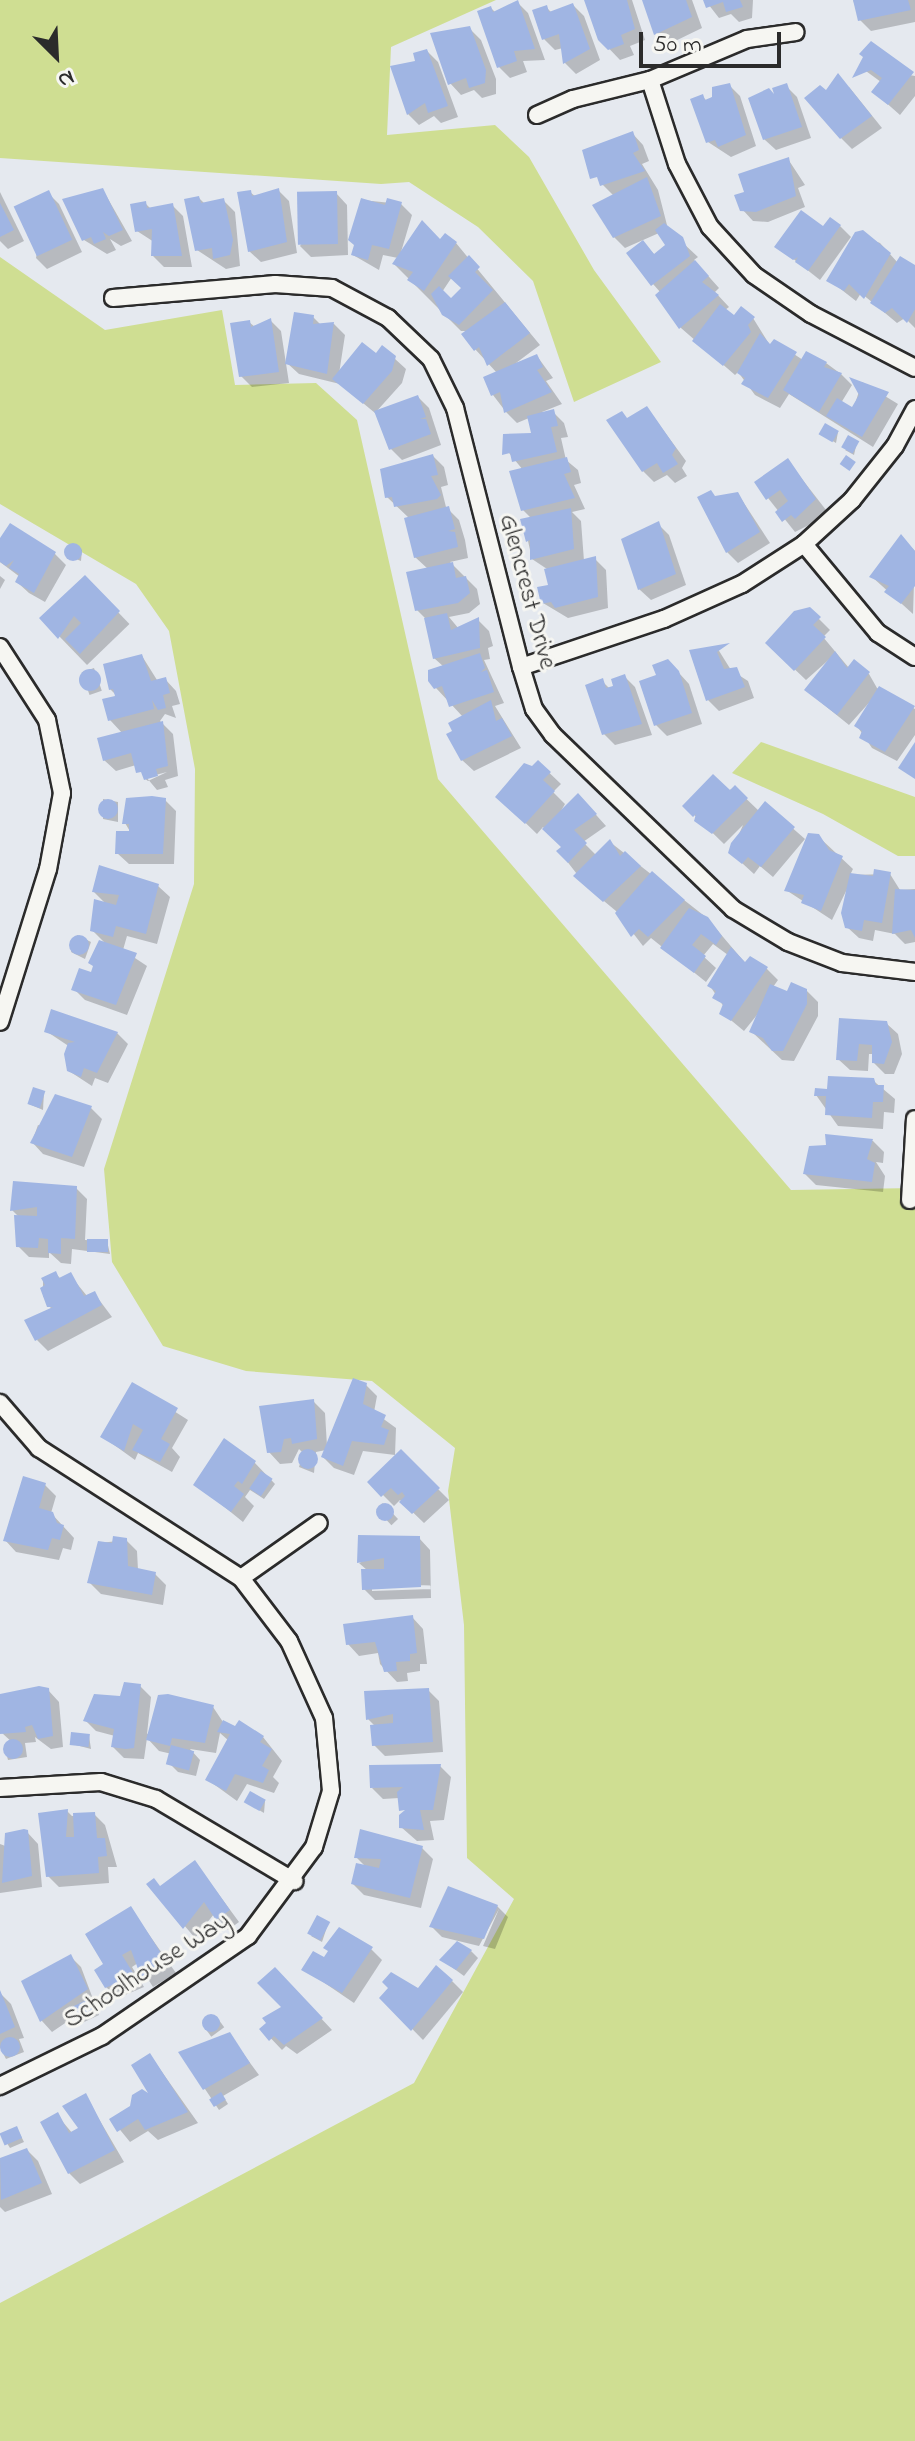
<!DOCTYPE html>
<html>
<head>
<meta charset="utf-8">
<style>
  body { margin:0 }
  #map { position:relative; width:915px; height:2441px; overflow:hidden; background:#e5e9ef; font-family:"Indie Flower",sans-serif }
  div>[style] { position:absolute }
  .green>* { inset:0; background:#cfde92 }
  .shadow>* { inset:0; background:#0003; transform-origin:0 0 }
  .building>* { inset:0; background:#a0b5e3; transform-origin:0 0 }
  .round { border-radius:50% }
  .roads { filter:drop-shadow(2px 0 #2b2b2b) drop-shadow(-2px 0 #2b2b2b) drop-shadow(0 2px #2b2b2b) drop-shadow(0 -2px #2b2b2b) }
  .minor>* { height:16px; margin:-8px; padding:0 8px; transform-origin:8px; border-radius:8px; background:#f6f6f2 }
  span { translate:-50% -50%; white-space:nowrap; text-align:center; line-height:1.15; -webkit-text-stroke:6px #f6f6f2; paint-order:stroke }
  .street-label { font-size:26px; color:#2b2b2b }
  .north { position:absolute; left:16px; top:16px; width:80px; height:80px; -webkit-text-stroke:6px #f6f6f2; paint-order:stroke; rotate:156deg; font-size:22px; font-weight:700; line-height:32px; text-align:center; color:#2b2b2b }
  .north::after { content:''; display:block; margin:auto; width:28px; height:36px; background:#2b2b2b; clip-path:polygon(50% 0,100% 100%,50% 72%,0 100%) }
  .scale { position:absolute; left:639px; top:32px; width:142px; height:36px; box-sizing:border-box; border:4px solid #2b2b2b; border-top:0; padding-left:10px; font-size:24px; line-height:28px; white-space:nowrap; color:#2b2b2b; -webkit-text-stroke:6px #f6f6f2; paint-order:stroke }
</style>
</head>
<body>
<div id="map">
  <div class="green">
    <i style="clip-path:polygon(0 0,496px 0,391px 47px,387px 135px,495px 125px,529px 157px,594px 270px,661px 362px,574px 402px,533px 281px,478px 227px,409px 182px,381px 184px,0 158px)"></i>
    <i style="clip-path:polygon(0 257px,105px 330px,222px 310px,235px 385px,316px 383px,357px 420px,438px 779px,791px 1190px,915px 1188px,915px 2441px,0 2441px,0 2303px,414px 2083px,514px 1899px,467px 1858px,464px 1625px,448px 1491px,455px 1448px,372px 1381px,246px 1371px,163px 1346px,112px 1262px,104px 1169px,194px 884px,195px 769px,169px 631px,136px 584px,0 504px)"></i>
    <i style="clip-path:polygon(761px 742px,915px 797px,915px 856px,898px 856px,823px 814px,732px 773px)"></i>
  </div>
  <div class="shadow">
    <i style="clip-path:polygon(586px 0,632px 0,645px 40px,630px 46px,634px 55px,620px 60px,598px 37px)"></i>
    <i style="clip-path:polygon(644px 0,692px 0,702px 28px,667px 45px,656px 34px)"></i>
    <i style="clip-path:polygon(705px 0,753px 0,752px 18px,739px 22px,731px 14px,719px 18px)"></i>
    <i style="clip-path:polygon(853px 0,915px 0,915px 22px,871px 31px,860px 20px)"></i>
    <i style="clip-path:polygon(517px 2px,528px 13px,545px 60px,523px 61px,527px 72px,510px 78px,499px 67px,491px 8px,496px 13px)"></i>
    <i style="clip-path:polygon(573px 5px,584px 16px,600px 60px,576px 74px,565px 63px,563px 48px,555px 50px,544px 39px,546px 7px,552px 13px)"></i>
    <i style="clip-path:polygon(469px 28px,481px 40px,496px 79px,496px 94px,482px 98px,474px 90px,461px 95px,450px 83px)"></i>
    <i style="clip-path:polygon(427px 51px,438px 62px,458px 117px,441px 123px,434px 116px,419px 125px,408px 114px,392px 67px,418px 62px)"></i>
    <i style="clip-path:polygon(859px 66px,915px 76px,915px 96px,900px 115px,874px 92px,881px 82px)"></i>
    <i style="clip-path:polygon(729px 85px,740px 96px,756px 146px,731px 157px,708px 142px,702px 96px,707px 101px)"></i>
    <i style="clip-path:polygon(786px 86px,797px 97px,811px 138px,776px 150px,764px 139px)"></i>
    <i style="clip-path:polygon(849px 87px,882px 128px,852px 149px,841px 138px,826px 93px)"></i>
    <i style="clip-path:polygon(632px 133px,643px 145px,649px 161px,642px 164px,658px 190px,668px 229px,698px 257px,694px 260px,719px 288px,715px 292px,729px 307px,725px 310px,735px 318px,753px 318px,771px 347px,774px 341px,803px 360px,826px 363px,841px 374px,852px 385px,841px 403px,853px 410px,862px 382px,898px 404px,873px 447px,789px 394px,780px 408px,755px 395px,738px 372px,735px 375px,681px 328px,658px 296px,661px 293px,653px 284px,641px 241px,655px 255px,667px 245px,659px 233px,625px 248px,614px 237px,614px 196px,602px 184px)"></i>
    <i style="clip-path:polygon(788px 159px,805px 185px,798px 188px,805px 207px,768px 222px,753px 221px,742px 209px,747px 193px)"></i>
    <i style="clip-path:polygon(103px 190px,132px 241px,121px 246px,110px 239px,116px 250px,107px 254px,84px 240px,65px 200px)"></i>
    <i style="clip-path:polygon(278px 190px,289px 201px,297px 253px,261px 262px,249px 251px,250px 192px,256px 197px)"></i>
    <i style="clip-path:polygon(0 192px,24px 241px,8px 249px,0 241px)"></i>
    <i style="clip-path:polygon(48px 193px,59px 204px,82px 252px,47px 269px,36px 258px)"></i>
    <i style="clip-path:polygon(336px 193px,347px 205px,348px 255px,311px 257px,300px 246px)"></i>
    <i style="clip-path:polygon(199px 198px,205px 204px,223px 200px,235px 212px,240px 266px,226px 269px,197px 250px)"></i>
    <i style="clip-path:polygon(evenodd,362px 200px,401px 204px,412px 215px,401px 252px,441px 242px,445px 236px,456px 243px,540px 345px,516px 363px,537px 356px,553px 378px,546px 381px,562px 404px,542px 412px,553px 412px,564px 423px,568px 437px,561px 438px,566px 460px,578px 470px,581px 483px,574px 485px,585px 509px,572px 512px,581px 521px,584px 561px,595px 559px,606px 570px,608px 608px,568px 618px,543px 603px,551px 586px,547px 569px,532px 559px,528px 541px,532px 519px,523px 510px,523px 470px,504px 447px,533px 435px,529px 418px,517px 423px,506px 412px,493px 395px,497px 373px,475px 349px,468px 331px,461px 331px,394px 264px,398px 258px,383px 255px,379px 270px,353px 255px,362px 200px,452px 277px,463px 288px,451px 301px,442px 292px,452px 277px)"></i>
    <i style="clip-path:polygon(145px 203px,151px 209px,172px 205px,183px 216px,192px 267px,164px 267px,153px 256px,154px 242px,137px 231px)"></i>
    <i style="clip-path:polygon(840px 226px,851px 237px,820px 280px,777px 246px)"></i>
    <i style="clip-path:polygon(856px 234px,880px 243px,898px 263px,915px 266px,915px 328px,905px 318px,897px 323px,861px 293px,856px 301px,829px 280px)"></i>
    <i style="clip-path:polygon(313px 317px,321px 325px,334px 324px,345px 335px,339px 374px,376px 356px,394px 358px,406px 369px,402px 383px,375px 413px,340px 384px,299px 374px,287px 363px)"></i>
    <i style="clip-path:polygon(270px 320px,281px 331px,289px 383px,252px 387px,241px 376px,249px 322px,255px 327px)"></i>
    <i style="clip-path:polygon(418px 397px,429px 408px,441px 445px,402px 460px,391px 449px)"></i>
    <i style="clip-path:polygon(647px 408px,686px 461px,682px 468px,687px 476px,675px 483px,667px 475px,654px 482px,643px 471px,628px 420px)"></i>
    <i style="clip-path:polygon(838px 432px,836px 443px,824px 436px)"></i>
    <i style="clip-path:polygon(857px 442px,854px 455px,845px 450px)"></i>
    <i style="clip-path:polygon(433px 456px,444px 467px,448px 485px,441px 487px,446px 507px,459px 520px,465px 540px,468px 558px,450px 562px,477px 589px,480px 604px,469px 613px,449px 617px,459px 629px,478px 620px,489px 631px,493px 646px,488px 648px,490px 659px,484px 660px,504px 703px,495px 706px,521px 748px,474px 771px,462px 760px,455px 731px,463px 717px,436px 688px,444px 667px,434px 658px,426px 619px,417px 610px,428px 569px,415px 557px,409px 518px,387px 497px)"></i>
    <i style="clip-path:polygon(788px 461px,826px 510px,821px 519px,795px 532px,768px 498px)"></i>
    <i style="clip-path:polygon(738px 494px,770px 543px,738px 563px,727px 552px,716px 498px)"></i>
    <i style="clip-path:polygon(658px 524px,669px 535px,686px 585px,651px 600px,639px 589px)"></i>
    <i style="clip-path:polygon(901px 537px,915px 551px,913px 614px,871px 576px)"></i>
    <i style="clip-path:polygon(0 546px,55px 554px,66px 565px,45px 602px,29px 593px,17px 582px,20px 577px,0 562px)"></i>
    <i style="clip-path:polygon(70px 546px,82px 550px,81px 561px,68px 556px)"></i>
    <i style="clip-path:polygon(0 576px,5px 580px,0 589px)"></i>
    <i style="left:85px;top:578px;width:64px;height:59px;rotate:46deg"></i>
    <i style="clip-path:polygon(809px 609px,830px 630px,823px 637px,849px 668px,869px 674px,877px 688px,915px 709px,915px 735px,897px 761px,872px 748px,857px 726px,876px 695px,849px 725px,818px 700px,833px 656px,806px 680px,767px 643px)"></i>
    <i style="clip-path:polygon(716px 646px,731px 670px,748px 681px,754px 698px,719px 711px,708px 700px)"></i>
    <i style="clip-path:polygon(evenodd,142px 656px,157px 680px,165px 679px,176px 691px,180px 704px,172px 706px,176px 718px,165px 714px,160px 721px,173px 734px,178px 776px,165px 780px,168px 787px,157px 790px,136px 765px,116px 771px,104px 760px,123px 734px,110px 720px,118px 697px,110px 689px,142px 656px,167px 772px,148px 781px,144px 778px,167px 772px)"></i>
    <i style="left:94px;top:668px;width:24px;height:13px;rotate:71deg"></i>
    <i style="clip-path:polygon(679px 673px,689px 684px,702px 724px,667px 736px,656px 725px)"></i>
    <i style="clip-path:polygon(624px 676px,635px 687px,652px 735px,615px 745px,604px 734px,602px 681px,610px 689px)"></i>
    <i style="clip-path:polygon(538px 762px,561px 784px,553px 792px,565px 804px,558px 816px,589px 807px,606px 826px,583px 842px,596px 855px,610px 842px,707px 918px,746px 964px,751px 959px,767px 969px,778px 980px,773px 987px,788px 994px,806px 990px,818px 1002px,818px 1016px,794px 1061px,782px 1060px,751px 1031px,761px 1010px,744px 1031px,721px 1012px,724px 1007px,710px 986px,728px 955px,713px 944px,703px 956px,716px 968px,706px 982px,651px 938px,643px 946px,616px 911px,587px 887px,559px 851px,563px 847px,543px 827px,537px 834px,509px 807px)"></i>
    <i style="clip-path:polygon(735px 788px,759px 811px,765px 804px,805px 839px,773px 877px,760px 866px,754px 874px,731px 853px,743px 825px,724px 844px,685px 806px)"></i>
    <i style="clip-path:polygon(103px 799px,118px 802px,118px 822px,103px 819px)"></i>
    <i style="clip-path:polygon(165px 800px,176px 811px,174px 864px,129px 864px,117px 853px,131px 833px,125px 823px)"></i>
    <i style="clip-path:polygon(821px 839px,853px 869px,850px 875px,890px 874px,900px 890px,915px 889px,915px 942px,905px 944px,895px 934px,875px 930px,873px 941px,859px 938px,847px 927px,849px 885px,832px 920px,786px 890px)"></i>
    <i style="clip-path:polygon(158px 886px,170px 897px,157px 944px,127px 936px,123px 950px,147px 966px,127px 1015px,85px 1000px,74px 989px,93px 975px,107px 945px,92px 930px,107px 905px,94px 892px)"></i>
    <i style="clip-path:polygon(77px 935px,91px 942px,85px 959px,71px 952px)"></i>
    <i style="clip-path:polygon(886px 1023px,898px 1034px,902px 1054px,894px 1074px,885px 1074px,874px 1063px,874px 1054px,869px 1054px,868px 1071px,850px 1070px,838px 1059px)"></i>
    <i style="clip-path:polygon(46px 1031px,117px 1033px,128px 1044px,108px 1083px,95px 1078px,92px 1086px,69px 1071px,70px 1047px)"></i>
    <i style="clip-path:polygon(870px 1078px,895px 1099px,894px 1113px,884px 1112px,883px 1129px,838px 1126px,816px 1095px)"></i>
    <i style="clip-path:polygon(44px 1092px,43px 1110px,29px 1104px)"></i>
    <i style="clip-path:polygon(91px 1108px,102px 1119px,84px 1167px,43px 1154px,32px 1142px,38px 1125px,44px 1127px)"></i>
    <i style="clip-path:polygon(828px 1137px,873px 1141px,884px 1152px,883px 1163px,876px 1162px,885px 1176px,883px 1192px,816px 1185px,805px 1174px,828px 1147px)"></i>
    <i style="clip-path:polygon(76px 1188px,87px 1199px,85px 1240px,107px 1241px,110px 1254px,72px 1249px,71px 1264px,61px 1263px,49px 1252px,49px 1258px,29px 1257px,18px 1246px,19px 1217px,12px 1210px)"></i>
    <i style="clip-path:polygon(55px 1273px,61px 1279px,70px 1275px,87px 1296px,94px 1293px,112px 1317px,48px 1351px,37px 1340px,52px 1310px,43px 1296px,43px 1279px)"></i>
    <i style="clip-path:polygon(133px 1385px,188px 1420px,172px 1448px,180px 1457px,172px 1472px,138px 1453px,135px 1460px,103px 1437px)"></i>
    <i style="clip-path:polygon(366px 1385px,377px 1396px,374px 1412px,396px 1428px,395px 1455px,363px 1451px,354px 1475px,334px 1468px,323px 1457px,326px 1450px,316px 1452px,314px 1473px,299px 1467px,303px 1453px,299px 1449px,292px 1463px,280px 1464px,269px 1452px,314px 1402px,325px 1413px,327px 1446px)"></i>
    <i style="clip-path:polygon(401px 1452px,449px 1500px,424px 1523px,400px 1500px,394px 1506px,370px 1482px)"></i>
    <i style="clip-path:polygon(254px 1462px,275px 1484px,264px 1499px,250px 1490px,245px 1497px,254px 1506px,243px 1522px,196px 1484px)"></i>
    <i style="clip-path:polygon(45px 1485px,56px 1496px,51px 1513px,74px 1538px,71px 1550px,63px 1548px,59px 1560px,16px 1552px,5px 1540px)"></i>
    <i style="left:383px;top:1503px;width:22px;height:9px;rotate:47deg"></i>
    <i style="clip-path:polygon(evenodd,419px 1538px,430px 1550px,431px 1598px,375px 1600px,364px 1589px,368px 1571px,359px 1563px,419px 1538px,431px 1585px,431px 1589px,372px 1591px,372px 1587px,431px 1585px)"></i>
    <i style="clip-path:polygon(126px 1540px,137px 1551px,138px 1570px,155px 1574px,166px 1585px,163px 1605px,101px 1594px,90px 1583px,100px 1543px)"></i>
    <i style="clip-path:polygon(412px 1617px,423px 1629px,427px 1664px,420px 1664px,420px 1671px,407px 1673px,408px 1681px,397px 1682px,380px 1664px,378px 1653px,359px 1656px,348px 1644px)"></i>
    <i style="clip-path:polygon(140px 1686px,151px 1697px,147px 1734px,213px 1707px,223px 1722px,263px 1737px,282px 1761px,273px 1777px,279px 1783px,274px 1793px,247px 1784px,237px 1801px,208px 1780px,229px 1741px,220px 1733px,216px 1753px,190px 1749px,200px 1760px,196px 1776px,178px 1772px,170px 1764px,172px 1754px,159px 1751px,147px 1738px,144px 1759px,124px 1758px,113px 1747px,115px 1736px,96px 1731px,85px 1720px)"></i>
    <i style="clip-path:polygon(48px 1690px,59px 1702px,63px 1747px,51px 1749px,35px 1737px,36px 1742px,25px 1743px,27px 1757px,8px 1760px,4px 1745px,13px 1743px,2px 1733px,0 1696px)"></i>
    <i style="clip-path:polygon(428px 1690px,439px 1701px,443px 1752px,385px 1756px,374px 1745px,375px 1726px,368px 1719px)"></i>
    <i style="clip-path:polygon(89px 1736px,91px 1749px,72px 1744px)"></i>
    <i style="clip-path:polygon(440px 1766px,451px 1777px,444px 1820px,430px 1821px,434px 1840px,417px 1841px,401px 1827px,408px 1811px,399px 1798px,383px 1799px,372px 1788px)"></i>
    <i style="clip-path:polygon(265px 1801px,264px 1813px,246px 1802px)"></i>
    <i style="clip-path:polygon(67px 1811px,72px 1816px,94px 1814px,105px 1825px,117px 1867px,108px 1867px,109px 1883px,59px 1887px,48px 1876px)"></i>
    <i style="clip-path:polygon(27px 1832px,38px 1844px,42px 1887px,0 1893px,0 1844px,8px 1847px)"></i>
    <i style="clip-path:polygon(422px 1848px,433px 1859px,421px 1908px,364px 1895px,353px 1884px,366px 1867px,356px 1857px)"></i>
    <i style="clip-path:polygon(195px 1862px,239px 1922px,228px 1930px,214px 1914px,195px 1938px,149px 1884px,161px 1888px)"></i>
    <i style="clip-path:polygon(497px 1906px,508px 1917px,495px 1949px,483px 1946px,499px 1909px,479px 1946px,442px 1937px,431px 1926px)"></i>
    <i style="clip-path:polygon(131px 1909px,176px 1973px,153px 1987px,138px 1963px,132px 1967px,144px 1987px,118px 1998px,106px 1987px,105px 1965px)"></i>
    <i style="clip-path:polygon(328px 1924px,322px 1942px,311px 1936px)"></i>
    <i style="clip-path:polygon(371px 1949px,382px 1960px,354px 2003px,304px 1969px)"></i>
    <i style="clip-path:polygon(471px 1951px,478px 1958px,464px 1976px,442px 1960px)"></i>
    <i style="clip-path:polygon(70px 1956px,81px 1967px,99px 2015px,82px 2023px,77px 2015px,52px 2032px,42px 2021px,24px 1982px)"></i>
    <i style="clip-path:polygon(275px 1969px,332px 2030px,297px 2054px,286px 2046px,282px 2050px,262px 2029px,285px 2008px)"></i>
    <i style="clip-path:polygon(452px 1981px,463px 1992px,423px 2040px,382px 1998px)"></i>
    <i style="clip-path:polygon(0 1993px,11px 2004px,24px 2038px,19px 2039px,24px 2052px,6px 2059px,0 2047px)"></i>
    <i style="left:216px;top:2016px;width:14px;height:16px;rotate:54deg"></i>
    <i style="clip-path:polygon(229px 2034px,259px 2075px,223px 2096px,228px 2104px,219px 2110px,181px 2053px)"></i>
    <i style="clip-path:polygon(150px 2055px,198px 2123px,158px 2140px,148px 2131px,130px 2142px,112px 2120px,155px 2100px)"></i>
    <i style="clip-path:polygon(85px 2095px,124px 2162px,80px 2184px,69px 2173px,57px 2115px,73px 2134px,81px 2129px)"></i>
    <i style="clip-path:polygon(19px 2132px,24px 2142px,10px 2148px,2px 2135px)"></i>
    <i style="clip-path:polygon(27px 2150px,38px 2161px,52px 2194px,5px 2212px,0 2207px,0 2160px)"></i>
  </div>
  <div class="building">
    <i style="clip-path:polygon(518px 0,535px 49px,514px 51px,517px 61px,497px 68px,477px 11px,491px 6px,493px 12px)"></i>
    <i style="clip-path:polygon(584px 0,627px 0,635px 29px,621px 35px,624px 44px,608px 50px,598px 40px)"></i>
    <i style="clip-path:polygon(642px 0,686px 0,692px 17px,654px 35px)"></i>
    <i style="clip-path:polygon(703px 0,740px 0,743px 7px,726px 12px,723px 2px,706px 8px)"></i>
    <i style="clip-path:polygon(853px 0,908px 0,911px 10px,858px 21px)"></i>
    <i style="clip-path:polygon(573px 3px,590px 49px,563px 64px,559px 34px,542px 40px,532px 10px,547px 5px,549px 12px)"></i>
    <i style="clip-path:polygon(470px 26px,486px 70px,485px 83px,469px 88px,466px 78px,448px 85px,430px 33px)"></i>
    <i style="clip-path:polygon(871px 41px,914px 72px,888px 105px,871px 92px,882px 78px,871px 70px,852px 78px,863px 57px,859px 54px)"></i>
    <i style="clip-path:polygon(427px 49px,448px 106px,428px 113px,425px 103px,407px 115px,390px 66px,415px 61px,413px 53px)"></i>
    <i style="clip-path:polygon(838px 73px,872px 116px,840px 139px,804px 98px,820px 85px,826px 90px)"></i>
    <i style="clip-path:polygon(730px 83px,746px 135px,718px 147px,715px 140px,706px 143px,690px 99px,703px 94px,705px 100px,712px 97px,712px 87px)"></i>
    <i style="clip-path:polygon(787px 83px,802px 127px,763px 140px,748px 98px,769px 88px,774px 94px,772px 88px)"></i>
    <i style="clip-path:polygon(633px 131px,639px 150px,633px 153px,645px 171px,600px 186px,597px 177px,590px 179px,582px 150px)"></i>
    <i style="clip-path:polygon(789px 157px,796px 196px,756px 212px,740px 211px,734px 195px,744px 192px,738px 174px)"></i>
    <i style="clip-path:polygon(647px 177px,661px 216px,613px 238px,592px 205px)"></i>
    <i style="clip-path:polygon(103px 188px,123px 230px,109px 236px,103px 232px,106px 239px,94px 244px,91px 237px,82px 241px,62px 199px)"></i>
    <i style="clip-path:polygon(279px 188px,287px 242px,248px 252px,237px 192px,251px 190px,252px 196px)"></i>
    <i style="left:49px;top:190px;width:55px;height:39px;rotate:65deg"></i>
    <i style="left:337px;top:191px;width:53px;height:40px;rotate:89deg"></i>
    <i style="clip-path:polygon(199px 196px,201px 203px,224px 198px,233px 240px,230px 255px,213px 259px,212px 248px,195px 251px,184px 199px)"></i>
    <i style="clip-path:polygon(361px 198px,385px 205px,387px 198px,402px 202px,389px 249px,372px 245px,368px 260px,351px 255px,354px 245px,348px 240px)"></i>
    <i style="clip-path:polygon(146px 201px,147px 208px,173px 203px,182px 256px,151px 256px,152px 229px,135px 232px,130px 204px)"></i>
    <i style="clip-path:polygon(0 203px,14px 230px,0 237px)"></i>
    <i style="clip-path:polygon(801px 210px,823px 226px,830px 217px,841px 225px,808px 271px,795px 262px,798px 257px,793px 260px,774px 247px)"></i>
    <i style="clip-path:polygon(422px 220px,440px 239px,445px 233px,457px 242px,424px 291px,407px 280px,413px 272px,392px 264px)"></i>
    <i style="clip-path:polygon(664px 223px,683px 237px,690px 256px,651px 286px,626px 253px,643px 240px,654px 254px,665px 245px,655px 230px)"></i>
    <i style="clip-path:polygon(863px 230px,891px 253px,864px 299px,849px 284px,844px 291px,826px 281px,855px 232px)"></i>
    <i style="clip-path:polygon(469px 255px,480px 267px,475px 272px,493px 290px,459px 325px,442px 315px,431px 294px,439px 286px,451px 298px,461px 288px,448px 276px)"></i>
    <i style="clip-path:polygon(900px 256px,915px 265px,915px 309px,907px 323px,892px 308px,885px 313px,870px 303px)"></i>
    <i style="clip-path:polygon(695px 260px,709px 276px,702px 282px,719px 295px,679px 329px,655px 295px)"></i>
    <i style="clip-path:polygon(505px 302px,530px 333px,487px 366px,479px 347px,474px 351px,461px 334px)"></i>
    <i style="clip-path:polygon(720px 304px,734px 315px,741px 306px,755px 317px,748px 325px,751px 332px,723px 366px,692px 341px)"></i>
    <i style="clip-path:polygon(294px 312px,314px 315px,313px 324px,334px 322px,327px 374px,285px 364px)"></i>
    <i style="clip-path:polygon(271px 318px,279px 372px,239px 377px,230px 323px,250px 320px,251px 327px)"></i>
    <i style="clip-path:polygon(760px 333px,770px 344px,774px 339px,797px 352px,768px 398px,741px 384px,745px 378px,737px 373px)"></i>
    <i style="clip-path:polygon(362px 342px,376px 353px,382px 345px,396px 356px,392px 371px,363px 404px,332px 379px)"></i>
    <i style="clip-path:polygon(806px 351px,827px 362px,824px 367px,842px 373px,819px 412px,783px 390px)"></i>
    <i style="clip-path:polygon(537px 354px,543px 367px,537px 370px,552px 392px,504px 413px,500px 392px,491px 396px,483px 377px)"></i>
    <i style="clip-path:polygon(849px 377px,889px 392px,862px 437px,826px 416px,837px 398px,852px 407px,859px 395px)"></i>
    <i style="clip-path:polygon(418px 395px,426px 417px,420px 419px,426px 419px,431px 434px,389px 450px,374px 411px)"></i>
    <i style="clip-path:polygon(647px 406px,676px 448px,672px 455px,678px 464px,663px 473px,657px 463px,642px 472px,606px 420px,622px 411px,627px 418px)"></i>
    <i style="clip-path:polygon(554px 409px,558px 426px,551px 427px,557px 452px,512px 462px,510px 453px,502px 455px,503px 434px,531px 433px,527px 416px)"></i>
    <i style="left:825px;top:423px;width:16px;height:13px;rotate:30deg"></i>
    <i style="left:848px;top:435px;width:13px;height:14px;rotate:29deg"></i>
    <i style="clip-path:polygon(433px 454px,438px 475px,431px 476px,441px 495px,437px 499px,394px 507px,392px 497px,385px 498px,380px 469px)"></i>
    <i style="left:846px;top:455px;width:12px;height:11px;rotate:35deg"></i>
    <i style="clip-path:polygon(567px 457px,571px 472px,564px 474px,575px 498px,521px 511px,509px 471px)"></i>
    <i style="clip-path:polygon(788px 458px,816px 499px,795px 519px,791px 515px,782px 522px,775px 512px,788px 501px,780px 490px,766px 500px,754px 482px)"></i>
    <i style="clip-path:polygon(711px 490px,715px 496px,738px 492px,760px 532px,726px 553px,697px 497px)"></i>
    <i style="clip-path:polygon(449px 506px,455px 529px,448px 531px,455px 532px,458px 547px,414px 558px,404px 518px)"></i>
    <i style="clip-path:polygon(571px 508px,574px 549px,530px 560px,530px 540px,526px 542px,520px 519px)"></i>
    <i style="clip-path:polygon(659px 521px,676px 574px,638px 590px,621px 539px)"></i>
    <i style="clip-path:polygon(10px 523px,56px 552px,34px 593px,15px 582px,19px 574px,9px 568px,14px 560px,6px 566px,0 562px,0 538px)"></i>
    <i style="clip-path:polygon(901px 534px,915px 551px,915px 586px,901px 604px,884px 592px,889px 586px,869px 577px)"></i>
    <i class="round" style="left:64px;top:543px;width:18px;height:18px"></i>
    <i style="clip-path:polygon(596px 556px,598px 597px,555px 608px,551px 602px,541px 604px,537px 587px,548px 585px,544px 569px)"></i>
    <i style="clip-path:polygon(453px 562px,456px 578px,466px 576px,470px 593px,458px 603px,415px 611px,406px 572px)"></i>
    <i style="clip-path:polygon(85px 575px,120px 611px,80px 654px,65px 639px,81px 623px,74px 616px,58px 639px,39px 618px)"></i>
    <i style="clip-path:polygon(810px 607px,821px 617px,813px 625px,826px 637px,794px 671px,765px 643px,794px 611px)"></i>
    <i style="clip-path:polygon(447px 613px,451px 630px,479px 617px,480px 648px,433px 659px,424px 618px)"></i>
    <i style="clip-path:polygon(730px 643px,717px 652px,724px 669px,737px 667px,745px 687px,706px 701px,689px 650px)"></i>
    <i style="clip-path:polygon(835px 651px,847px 668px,854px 659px,870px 672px,837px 715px,804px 690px)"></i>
    <i style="clip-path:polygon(480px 653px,485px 668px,481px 672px,487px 670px,494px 692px,449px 707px,442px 686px,434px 689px,428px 681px,428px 670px)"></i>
    <i style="clip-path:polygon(142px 654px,151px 681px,166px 677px,170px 693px,163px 695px,166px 708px,158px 710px,152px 700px,154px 709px,108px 721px,102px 699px,115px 696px,113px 689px,109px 690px,103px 664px)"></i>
    <i style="clip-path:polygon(668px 659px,679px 671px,692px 713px,654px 726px,639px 681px,656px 675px,652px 665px)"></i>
    <i class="round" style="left:79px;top:669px;width:22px;height:22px"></i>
    <i style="clip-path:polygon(625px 674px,642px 724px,602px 735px,585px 685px,603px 678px,606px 688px,613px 686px,611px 679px)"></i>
    <i style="clip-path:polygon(879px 686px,915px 706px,885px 752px,859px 738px,862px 731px,854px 726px)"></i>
    <i style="clip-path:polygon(491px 700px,496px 721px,502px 718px,512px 736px,461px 761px,446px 734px,452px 731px,448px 723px)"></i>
    <i style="clip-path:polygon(163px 721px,168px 766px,156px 769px,158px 776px,144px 780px,141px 772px,136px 773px,131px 753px,103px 761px,97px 738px)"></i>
    <i style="clip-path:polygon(915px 742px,915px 779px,898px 768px)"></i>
    <i style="clip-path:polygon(538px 760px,551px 772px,543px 780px,555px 791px,525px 824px,495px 797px,524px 763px,532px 766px)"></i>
    <i style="clip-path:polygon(713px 774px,730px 790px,735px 785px,748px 798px,712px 834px,694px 821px,696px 814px,693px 817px,682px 806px)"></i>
    <i style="clip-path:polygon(578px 793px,597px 814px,574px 830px,587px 843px,568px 863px,556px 851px,561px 847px,542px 829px)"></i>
    <i style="clip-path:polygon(152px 796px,166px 798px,163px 854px,115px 854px,116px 831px,129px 831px,129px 824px,122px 824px,126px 798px)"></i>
    <i class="round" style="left:98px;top:799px;width:20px;height:20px"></i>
    <i style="clip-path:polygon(765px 801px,795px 827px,761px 867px,748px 857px,742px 864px,728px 853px,731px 843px)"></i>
    <i style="clip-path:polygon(808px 833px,819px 834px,829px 850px,843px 856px,821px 911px,801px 903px,804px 895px,784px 891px)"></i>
    <i style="clip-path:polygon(610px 839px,620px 856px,625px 851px,641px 866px,603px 902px,573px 876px)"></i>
    <i style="clip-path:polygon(99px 865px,159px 884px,146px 934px,116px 926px,113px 937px,90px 931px,94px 899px,116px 905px,119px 895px,92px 892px)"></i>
    <i style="clip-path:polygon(874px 869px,891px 872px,882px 923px,864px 920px,862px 931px,845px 928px,841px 913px,850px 873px,873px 876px)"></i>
    <i style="clip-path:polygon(652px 871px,685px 900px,648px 937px,639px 929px,631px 937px,615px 913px)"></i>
    <i style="clip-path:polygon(895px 889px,915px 890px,915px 938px,911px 930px,892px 934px)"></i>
    <i style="clip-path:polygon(689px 908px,708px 917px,722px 936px,716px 945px,701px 934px,692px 945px,706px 956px,694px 973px,660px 948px)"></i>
    <i class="round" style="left:69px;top:935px;width:20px;height:20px"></i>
    <i style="clip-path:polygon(99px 940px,137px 953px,116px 1005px,71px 990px,79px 968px,91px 972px,93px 966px,88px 963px)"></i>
    <i style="clip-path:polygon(731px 947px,745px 962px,750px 956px,768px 967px,731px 1021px,719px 1014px,723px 1004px,712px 998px,716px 991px,707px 986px)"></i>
    <i style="clip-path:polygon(791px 982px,807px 989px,807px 1004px,783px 1051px,772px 1051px,763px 1038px,749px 1032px,770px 984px,787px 991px)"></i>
    <i style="clip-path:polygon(51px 1009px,118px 1032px,97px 1073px,84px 1068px,81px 1077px,67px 1071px,64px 1054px,68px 1043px,75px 1042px,44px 1032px)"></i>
    <i style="clip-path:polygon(839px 1018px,887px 1021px,892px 1042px,884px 1064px,872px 1063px,872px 1045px,859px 1044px,857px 1061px,836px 1060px)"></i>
    <i style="clip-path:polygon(828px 1076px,874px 1078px,876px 1085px,884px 1085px,883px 1102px,873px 1102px,872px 1118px,825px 1115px,826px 1096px,814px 1096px,815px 1088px,827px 1089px)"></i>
    <i style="left:33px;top:1087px;width:13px;height:18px;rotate:18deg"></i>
    <i style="clip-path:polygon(55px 1094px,92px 1106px,72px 1157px,30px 1143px)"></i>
    <i style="clip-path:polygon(825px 1134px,873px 1139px,867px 1159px,875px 1163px,872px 1182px,803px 1174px,809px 1146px,826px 1145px)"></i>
    <i style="clip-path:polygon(13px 1181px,77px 1186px,75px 1239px,61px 1238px,61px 1254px,48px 1253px,48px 1239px,39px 1238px,38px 1248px,16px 1247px,14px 1215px,37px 1216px,37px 1207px,10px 1211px)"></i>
    <i style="left:87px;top:1239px;width:21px;height:13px"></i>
    <i style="clip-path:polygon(56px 1271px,59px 1278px,71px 1272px,84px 1296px,95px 1291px,102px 1305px,35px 1341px,24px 1320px,53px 1307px,47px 1307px,40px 1288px,45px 1285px,41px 1278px)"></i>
    <i style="clip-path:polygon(353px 1378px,367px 1383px,363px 1404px,386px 1415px,381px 1427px,389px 1430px,384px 1445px,352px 1441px,343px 1466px,321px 1457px)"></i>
    <i style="clip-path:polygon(132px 1382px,178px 1408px,161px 1439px,170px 1444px,160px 1462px,132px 1450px,143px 1430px,133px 1424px,124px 1451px,100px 1437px)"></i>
    <i style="clip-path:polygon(314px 1399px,317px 1439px,292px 1444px,291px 1438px,284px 1439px,281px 1452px,267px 1453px,259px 1406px)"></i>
    <i style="clip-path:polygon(224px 1438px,256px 1461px,242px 1484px,238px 1481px,234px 1486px,244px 1494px,231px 1512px,193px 1485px)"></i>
    <i class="round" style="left:298px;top:1449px;width:20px;height:20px"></i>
    <i style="clip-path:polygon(401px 1449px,440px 1488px,412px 1514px,399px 1502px,405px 1496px,402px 1492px,398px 1495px,391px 1488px,381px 1497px,367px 1482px)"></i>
    <i style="left:261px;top:1471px;width:14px;height:21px;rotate:34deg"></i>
    <i style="clip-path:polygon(23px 1476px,46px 1483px,39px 1508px,53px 1512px,57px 1523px,64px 1525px,60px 1540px,52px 1538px,48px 1550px,3px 1541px)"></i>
    <i class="round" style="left:376px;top:1503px;width:18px;height:18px"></i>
    <i style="clip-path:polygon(358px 1535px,420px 1536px,421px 1587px,362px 1590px,361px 1569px,384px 1569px,384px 1558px,357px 1563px)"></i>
    <i style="clip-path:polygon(113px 1536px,127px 1538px,128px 1566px,156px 1572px,152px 1595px,87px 1583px,98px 1541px,112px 1543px)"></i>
    <i style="clip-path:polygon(413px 1615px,417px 1653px,410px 1654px,410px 1661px,396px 1662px,397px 1671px,384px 1672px,375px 1642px,346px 1645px,343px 1624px)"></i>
    <i style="clip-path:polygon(124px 1682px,141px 1684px,134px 1748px,126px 1749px,111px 1747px,114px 1729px,83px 1721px,94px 1694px,120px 1696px)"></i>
    <i style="clip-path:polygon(39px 1686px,49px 1688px,53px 1736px,38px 1739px,32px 1725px,25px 1727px,26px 1732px,0 1734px,0 1694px)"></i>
    <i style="clip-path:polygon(429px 1688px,433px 1742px,372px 1746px,370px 1725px,393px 1723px,393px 1714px,366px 1720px,364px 1691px)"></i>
    <i style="clip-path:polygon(168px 1694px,214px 1705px,205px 1743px,172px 1738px,170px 1746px,146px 1740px,158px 1695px)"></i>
    <i style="clip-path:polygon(223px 1720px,235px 1726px,239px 1720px,264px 1736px,260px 1742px,272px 1749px,262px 1766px,269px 1770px,263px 1783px,235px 1774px,226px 1791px,205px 1780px,230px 1734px,217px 1732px)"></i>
    <i style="left:71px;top:1732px;width:19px;height:13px;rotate:6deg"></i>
    <i class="round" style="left:3px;top:1739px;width:20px;height:20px"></i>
    <i style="left:171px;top:1745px;width:24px;height:20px;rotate:15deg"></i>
    <i style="clip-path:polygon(441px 1764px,433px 1810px,420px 1810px,424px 1830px,399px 1828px,399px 1815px,405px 1810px,399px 1811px,397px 1792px,403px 1787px,370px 1788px,369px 1765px)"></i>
    <i style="left:250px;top:1791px;width:18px;height:13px;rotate:29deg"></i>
    <i style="clip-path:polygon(68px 1809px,66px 1837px,74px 1837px,73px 1813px,95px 1812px,97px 1838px,105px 1838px,107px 1856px,98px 1857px,99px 1873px,46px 1877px,38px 1813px)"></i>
    <i style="clip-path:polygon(24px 1829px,28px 1830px,32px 1876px,2px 1883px,5px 1833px)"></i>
    <i style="clip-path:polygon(360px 1829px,423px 1846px,410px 1898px,351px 1884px,356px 1863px,379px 1868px,381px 1859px,354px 1858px)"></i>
    <i style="clip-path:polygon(195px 1860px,230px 1910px,216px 1920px,204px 1902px,183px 1929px,146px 1884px,154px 1878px,160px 1886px)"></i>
    <i style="clip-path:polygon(448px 1886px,498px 1905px,484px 1939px,429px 1927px)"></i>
    <i style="clip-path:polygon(131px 1906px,166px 1961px,141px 1977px,131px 1950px,122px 1955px,135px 1976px,105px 1988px,94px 1970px,103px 1964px,85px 1934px)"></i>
    <i style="left:317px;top:1915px;width:15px;height:21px;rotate:28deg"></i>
    <i style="clip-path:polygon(339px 1927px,373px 1947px,342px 1993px,301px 1970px,313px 1951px,324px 1957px,328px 1951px,323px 1948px)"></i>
    <i style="clip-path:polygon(457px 1941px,472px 1950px,456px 1970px,439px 1960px)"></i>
    <i style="clip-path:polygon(71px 1954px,88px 1989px,40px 2022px,21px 1981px)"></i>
    <i style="clip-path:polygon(436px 1965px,453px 1980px,411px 2031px,379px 1998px,388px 1988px,382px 1982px,391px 1972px,418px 1988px)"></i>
    <i style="clip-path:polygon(275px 1967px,323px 2018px,284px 2045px,274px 2036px,269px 2041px,259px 2029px,266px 2023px,262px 2018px,281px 2007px,257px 1983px)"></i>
    <i style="clip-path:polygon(0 1990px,15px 2027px,0 2034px)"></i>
    <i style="left:91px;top:1998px;width:14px;height:22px;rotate:65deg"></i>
    <i class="round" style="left:202px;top:2014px;width:18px;height:18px"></i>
    <i style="clip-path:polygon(230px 2032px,250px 2063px,203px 2090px,178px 2052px)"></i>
    <i class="round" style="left:0;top:2037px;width:20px;height:20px"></i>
    <i style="clip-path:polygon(150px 2053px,188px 2112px,145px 2130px,138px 2119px,117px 2132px,109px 2119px,130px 2106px,132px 2095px,142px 2089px,148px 2093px,131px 2065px)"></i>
    <i style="left:221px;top:2092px;width:9px;height:14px;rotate:58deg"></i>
    <i style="clip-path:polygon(86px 2093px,115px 2150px,68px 2174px,40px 2122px,58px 2112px,69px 2133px,78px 2128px,62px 2106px)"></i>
    <i style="left:17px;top:2126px;width:13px;height:19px;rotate:67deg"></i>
    <i style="clip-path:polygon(27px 2148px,42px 2183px,1px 2200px,0 2158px)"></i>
  </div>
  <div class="roads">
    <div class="minor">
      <i style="left:650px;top:80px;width:88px;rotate:72.2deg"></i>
      <i style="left:677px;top:164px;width:71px;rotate:62.4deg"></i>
      <i style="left:710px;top:227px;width:65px;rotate:47.5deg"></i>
      <i style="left:754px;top:275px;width:69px;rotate:34.4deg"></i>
      <i style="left:811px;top:314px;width:117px;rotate:27.4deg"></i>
      <i style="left:537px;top:115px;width:39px;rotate:-24deg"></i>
      <i style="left:573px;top:99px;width:79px;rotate:-13.9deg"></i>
      <i style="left:650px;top:80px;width:105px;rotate:-22.9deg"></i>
      <i style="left:747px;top:39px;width:49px;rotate:-8.1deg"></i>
      <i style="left:113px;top:298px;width:163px;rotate:-4.9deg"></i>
      <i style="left:275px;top:284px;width:57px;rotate:4deg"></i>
      <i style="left:332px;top:288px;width:64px;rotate:28.2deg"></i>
      <i style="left:388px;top:318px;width:59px;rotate:43.6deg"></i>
      <i style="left:431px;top:359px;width:55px;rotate:63.9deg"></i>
      <i style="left:455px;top:408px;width:267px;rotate:75.7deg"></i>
      <i style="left:521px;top:667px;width:44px;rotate:72.8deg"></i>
      <i style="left:534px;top:709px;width:32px;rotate:54deg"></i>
      <i style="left:553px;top:735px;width:250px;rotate:44deg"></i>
      <i style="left:733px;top:909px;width:64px;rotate:31deg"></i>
      <i style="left:788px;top:942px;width:58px;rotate:21.3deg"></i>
      <i style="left:842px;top:963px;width:74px;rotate:7deg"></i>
      <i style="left:804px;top:544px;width:116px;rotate:50.3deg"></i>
      <i style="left:878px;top:633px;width:44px;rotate:33deg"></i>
      <i style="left:0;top:647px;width:87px;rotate:57.2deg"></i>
      <i style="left:47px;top:720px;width:75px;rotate:78.4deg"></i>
      <i style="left:62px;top:793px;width:77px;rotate:100.4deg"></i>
      <i style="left:48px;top:869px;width:160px;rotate:107.4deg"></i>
      <i style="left:521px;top:667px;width:151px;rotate:-18.6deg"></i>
      <i style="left:664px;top:619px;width:85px;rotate:-24.2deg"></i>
      <i style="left:742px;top:584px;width:74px;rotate:-32.8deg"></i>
      <i style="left:804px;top:544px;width:65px;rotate:-42.5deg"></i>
      <i style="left:852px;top:500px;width:69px;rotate:-51.5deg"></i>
      <i style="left:895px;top:446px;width:42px;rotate:-61.6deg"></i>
      <i style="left:910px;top:1200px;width:81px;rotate:-86.5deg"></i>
      <i style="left:0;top:1403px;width:60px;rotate:49.1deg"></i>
      <i style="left:39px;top:1448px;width:240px;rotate:32.8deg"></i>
      <i style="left:241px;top:1578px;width:79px;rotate:52.7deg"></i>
      <i style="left:289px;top:1641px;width:85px;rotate:65.6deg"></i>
      <i style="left:324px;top:1718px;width:73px;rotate:84.5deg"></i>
      <i style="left:331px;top:1791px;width:59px;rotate:106.9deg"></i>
      <i style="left:314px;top:1847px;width:111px;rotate:126.6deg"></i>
      <i style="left:248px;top:1936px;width:177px;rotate:145.6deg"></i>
      <i style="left:102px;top:2036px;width:114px;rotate:153.9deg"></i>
      <i style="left:241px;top:1578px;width:95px;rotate:-35.2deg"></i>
      <i style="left:0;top:1788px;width:101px;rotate:-3.4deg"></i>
      <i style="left:101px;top:1782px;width:58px;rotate:17.2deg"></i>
      <i style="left:156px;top:1799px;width:161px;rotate:30.7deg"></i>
    </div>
  </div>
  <div class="street-label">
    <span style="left:526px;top:592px;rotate:75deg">Glencrest Drive</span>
    <span style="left:148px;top:1972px;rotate:-33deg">Schoolhouse Way</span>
  </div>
  <div class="north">N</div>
  <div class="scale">50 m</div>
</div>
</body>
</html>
